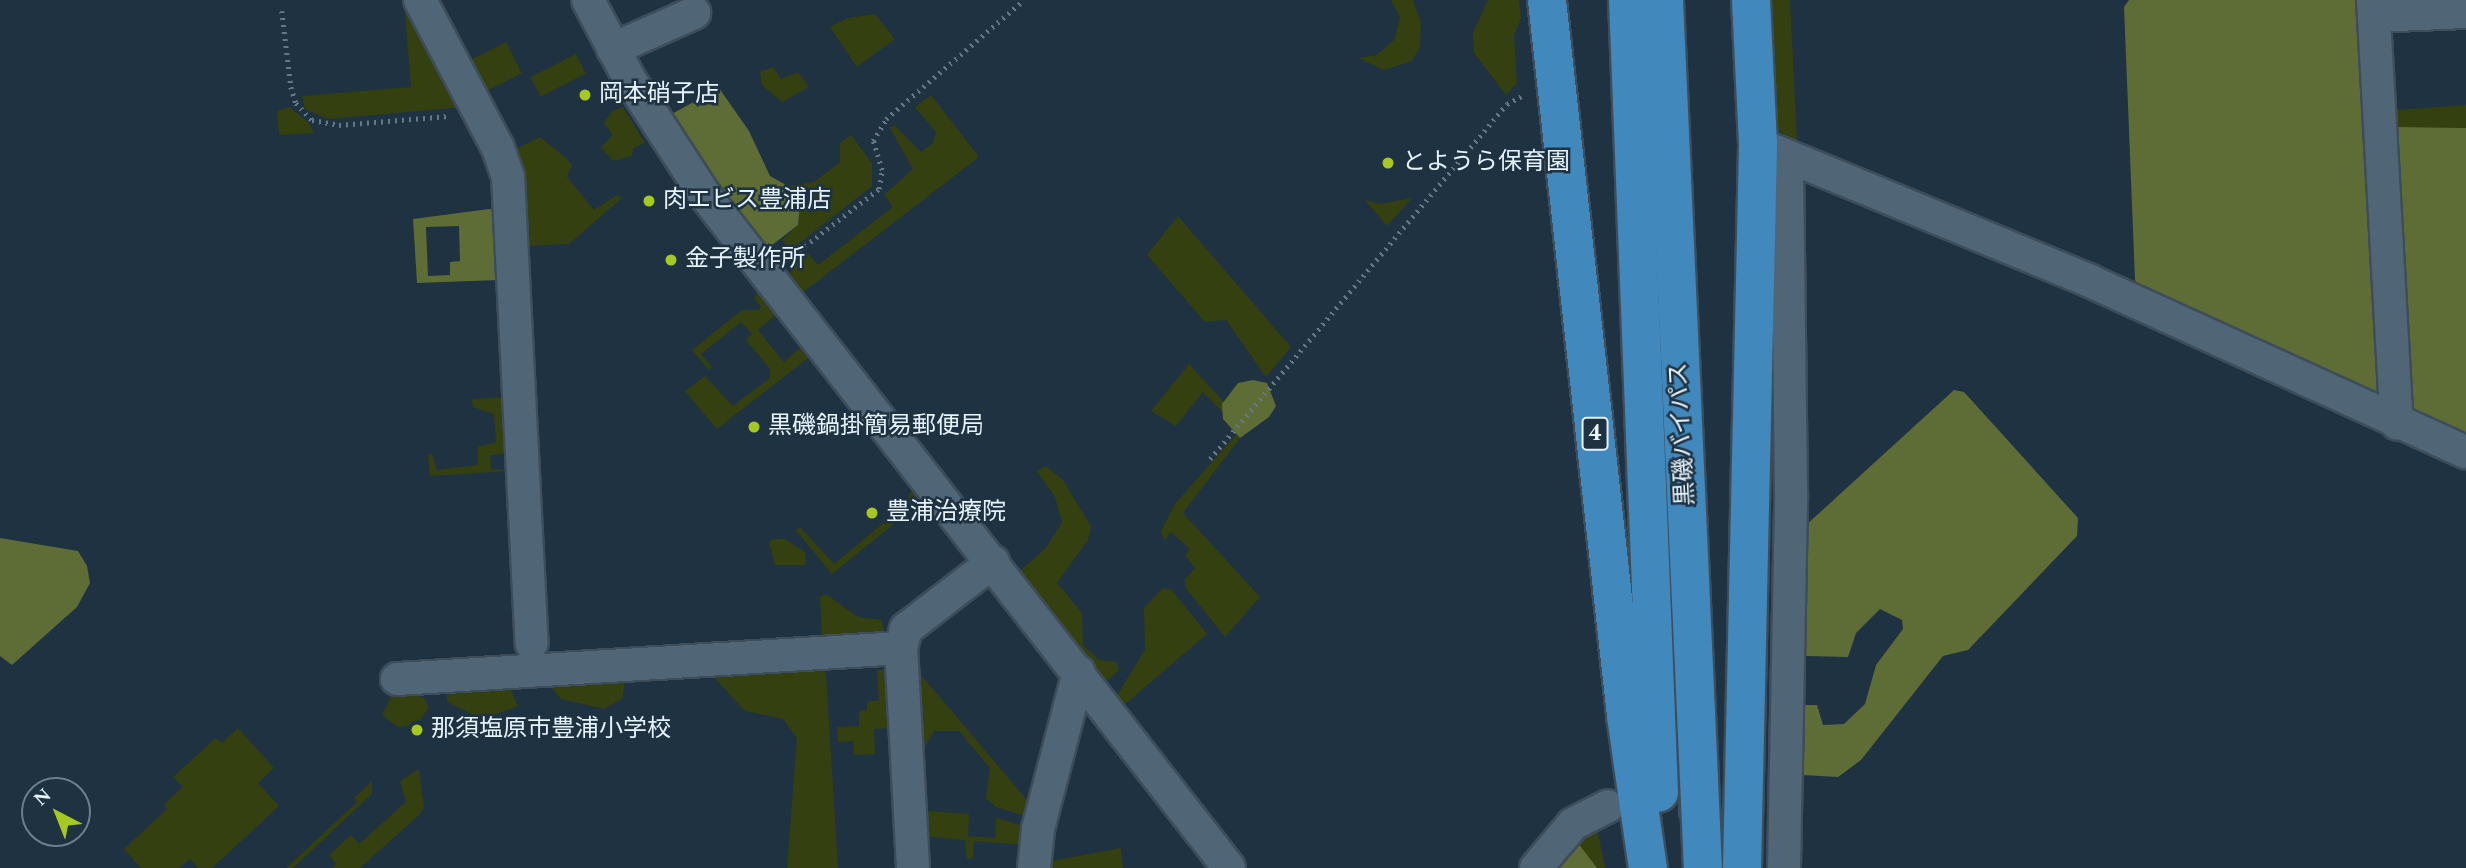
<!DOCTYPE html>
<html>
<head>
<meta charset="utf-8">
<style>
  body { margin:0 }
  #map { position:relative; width:2466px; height:868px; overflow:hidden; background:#1e3241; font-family:Spectral,"Noto Sans JP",serif }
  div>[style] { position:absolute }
  .green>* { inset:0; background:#34400f; transform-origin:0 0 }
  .forest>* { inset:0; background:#5e6c36 }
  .minor-tunnel>* { height:32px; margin-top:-16px; transform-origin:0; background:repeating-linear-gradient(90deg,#3c4f5d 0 32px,transparent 0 48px) }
  .path>* { height:4.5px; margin-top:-2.25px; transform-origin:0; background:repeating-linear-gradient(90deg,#677885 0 2px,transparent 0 7px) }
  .roads { filter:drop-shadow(2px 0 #3d4d5a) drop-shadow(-2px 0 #3d4d5a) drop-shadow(0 2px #3d4d5a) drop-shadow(0 -2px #3d4d5a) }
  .minor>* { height:32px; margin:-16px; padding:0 16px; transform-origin:16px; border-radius:16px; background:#506576 }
  .highway>* { height:38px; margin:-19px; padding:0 19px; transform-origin:19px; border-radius:19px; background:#4188bd }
  .dots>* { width:19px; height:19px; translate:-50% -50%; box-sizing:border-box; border:4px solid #1e3241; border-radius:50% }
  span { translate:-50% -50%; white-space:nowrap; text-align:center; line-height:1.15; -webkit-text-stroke:5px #1e3241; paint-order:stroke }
  .shield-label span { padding:2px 5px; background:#1e3241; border:2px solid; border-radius:5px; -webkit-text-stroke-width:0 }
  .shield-label { font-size:23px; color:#e6f2fc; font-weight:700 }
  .poi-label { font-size:24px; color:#e6f2fc }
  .left { translate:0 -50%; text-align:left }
  .street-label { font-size:24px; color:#e6f2fc }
  .north { position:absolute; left:21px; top:777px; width:70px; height:70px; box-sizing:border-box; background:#1e3241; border:2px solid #6e7f8c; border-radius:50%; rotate:318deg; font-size:19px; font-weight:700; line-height:28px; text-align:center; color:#e6f2fc }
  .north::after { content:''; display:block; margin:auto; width:24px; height:32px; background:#a6c822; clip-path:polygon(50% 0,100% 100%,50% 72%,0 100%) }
</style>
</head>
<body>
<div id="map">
  <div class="green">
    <i style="clip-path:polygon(404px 0,464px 107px,328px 119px,305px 109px,302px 96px,411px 87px)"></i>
    <i style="clip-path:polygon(1391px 0,1413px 0,1421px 23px,1420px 47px,1412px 61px,1384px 70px,1358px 58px,1377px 55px,1395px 39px,1400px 17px)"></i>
    <i style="clip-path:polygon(1488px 0,1519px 0,1521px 18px,1514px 35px,1517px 83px,1506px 95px,1474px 53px,1473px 33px)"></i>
    <i style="clip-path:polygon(1771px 0,1790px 0,1797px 143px,1778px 130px,1775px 117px)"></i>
    <i style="clip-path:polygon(875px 14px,895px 39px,857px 67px,830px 27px,848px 18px)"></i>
    <i style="left:506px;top:42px;width:35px;height:45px;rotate:63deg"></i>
    <i style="left:576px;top:54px;width:22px;height:51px;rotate:63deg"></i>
    <i style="clip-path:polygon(773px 67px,781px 79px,798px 72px,809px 87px,782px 102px,762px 85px,760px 72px)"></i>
    <i style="clip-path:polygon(931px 95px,979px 157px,801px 294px,788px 276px,796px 263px,808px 253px,818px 265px,893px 207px,884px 195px,913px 169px,890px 128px,894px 125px,921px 152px,933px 143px,936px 132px,915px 107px)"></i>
    <i style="clip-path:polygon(2466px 105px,2466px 128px,2396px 127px,2396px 110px)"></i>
    <i style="clip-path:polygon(290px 107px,310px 124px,314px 133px,279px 135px,277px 111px)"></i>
    <i style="clip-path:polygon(623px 107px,645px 143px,633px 148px,632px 156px,613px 161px,601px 147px,613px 135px,604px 123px,612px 111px)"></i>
    <i style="clip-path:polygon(851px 135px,872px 163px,872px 186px,791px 250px,782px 240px,798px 225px,800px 205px,788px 186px,814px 182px,840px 162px,840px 143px)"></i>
    <i style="clip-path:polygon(540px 137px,567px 159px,572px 165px,567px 177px,594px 210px,617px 195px,622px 198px,569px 244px,524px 246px,514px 150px)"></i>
    <i style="clip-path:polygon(1412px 198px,1387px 226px,1365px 200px,1380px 204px)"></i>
    <i style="clip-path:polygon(1178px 216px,1291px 347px,1266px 377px,1226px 320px,1205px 322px,1147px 255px)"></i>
    <i style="clip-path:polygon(758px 293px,776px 315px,758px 330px,784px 362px,800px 348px,808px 358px,717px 429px,685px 391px,705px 376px,733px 406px,770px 378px,770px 369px,746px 340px,752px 334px,741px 322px,701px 354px,712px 367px,709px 370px,692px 350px,742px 310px,759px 310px,761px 307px,754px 298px)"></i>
    <i style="clip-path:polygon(1189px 364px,1235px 414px,1230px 419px,1203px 392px,1176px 426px,1151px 411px)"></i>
    <i style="clip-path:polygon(509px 397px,510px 435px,505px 437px,511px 443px,512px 453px,490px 455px,491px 469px,512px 471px,430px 476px,428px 454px,432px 454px,437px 470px,478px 465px,478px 447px,496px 442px,494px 414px,473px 407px,472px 399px)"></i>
    <i style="clip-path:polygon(1236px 435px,1240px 438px,1183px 513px,1260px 597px,1225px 637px,1185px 587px,1185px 579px,1195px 568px,1185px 555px,1190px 549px,1171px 532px,1164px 541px,1161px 531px,1175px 504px)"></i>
    <i style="clip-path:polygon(1046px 466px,1063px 480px,1091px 526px,1088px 540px,1057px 583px,1082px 613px,1083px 645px,1099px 660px,1117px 662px,1119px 670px,1104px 684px,1017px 574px,1046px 548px,1062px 522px,1055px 497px,1037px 471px)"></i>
    <i style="clip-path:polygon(912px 490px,921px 502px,832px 574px,796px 530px,800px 527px,834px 564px,905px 505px)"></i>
    <i style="clip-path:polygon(774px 539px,785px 539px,805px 552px,806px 565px,775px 565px,769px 542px)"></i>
    <i style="clip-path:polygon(1163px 588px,1172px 590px,1207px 634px,1123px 706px,1116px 697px,1145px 650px,1144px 608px)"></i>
    <i style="clip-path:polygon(826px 594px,858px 617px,881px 620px,885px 633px,822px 636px,820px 597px)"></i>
    <i style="clip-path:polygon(808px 663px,826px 673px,838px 868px,787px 868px,797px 738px,783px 719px,745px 711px,714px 677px,719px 668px)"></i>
    <i style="clip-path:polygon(916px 669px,1033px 807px,1032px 818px,996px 807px,986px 798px,990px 768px,959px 731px,934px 731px,926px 745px,918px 745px)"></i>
    <i style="clip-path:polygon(877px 670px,888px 670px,895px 728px,874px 729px,875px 754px,854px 755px,854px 741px,838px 742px,837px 727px,859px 726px,859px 711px,867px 710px,867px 702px,879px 700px)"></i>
    <i style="clip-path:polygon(616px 677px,625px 681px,622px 699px,604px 709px,561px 699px,552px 688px,558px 681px)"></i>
    <i style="clip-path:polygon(509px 685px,518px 706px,491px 716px,476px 716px,447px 702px,447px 692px,456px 687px)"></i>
    <i style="clip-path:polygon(412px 694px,424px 698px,429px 707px,417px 725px,398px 727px,382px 715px,391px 697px)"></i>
    <i style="clip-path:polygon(238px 728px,274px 768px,258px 783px,279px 806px,212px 868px,198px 868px,190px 859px,179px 868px,141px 868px,124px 849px,167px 809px,164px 804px,183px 787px,173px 777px,216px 738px,222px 743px)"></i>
    <i style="clip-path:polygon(419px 769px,424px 807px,419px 815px,360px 868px,332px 868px,336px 864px,329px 855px,351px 835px,359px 844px,406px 802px,400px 781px)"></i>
    <i style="clip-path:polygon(372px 781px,372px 794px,293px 868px,286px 868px,357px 802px,354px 798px)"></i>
    <i style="clip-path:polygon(925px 806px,928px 811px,969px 814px,968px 836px,995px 838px,996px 818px,1028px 827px,1026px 845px,974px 841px,973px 858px,967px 859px,965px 840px,923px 836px)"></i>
    <i style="clip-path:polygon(1596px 823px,1605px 868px,1550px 868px)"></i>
    <i style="clip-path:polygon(1121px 848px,1123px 868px,1046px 868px,1046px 862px)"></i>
  </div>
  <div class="forest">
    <i style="clip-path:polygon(2129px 0,2361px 0,2370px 113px,2397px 127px,2466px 128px,2466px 434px,2141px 294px,2135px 280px,2124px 7px)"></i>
    <i style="clip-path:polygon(719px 88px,749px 131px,770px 176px,788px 186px,800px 205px,798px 225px,767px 249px,756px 242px,668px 116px)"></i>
    <i style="clip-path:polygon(evenodd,489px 209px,501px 211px,499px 280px,417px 283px,413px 219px,489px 209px,459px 226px,460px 261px,450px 262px,450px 275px,428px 276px,426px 227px,459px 226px)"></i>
    <i style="clip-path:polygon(1253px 380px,1267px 383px,1276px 406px,1269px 417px,1240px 438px,1223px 419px,1222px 404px,1238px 383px)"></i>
    <i style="clip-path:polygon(1954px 390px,1964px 392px,2078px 518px,2077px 536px,1968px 650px,1943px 656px,1861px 760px,1838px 777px,1802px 775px,1794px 769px,1802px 705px,1817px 705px,1823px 725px,1844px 724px,1865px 704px,1876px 665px,1903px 629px,1902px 620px,1880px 609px,1856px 633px,1848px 657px,1806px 656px,1802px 650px,1805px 526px)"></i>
    <i style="clip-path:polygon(0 538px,78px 551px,87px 566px,90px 583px,77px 607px,12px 665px,0 656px)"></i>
    <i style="clip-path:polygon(1578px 843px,1597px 868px,1550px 868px,1568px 848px)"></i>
  </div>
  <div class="minor-tunnel">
    <i style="left:1630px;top:805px;width:131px;rotate:-2.2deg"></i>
  </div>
  <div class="path">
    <i style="left:282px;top:11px;width:77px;rotate:83.2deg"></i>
    <i style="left:291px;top:87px;width:17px;rotate:73deg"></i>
    <i style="left:296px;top:103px;width:23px;rotate:47deg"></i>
    <i style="left:312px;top:120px;width:27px;rotate:10deg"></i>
    <i style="left:339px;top:125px;width:110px;rotate:-4.7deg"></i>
    <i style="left:788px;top:259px;width:115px;rotate:-37.6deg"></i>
    <i style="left:879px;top:189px;width:19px;rotate:-81deg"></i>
    <i style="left:882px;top:170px;width:30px;rotate:-107deg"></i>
    <i style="left:873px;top:141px;width:26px;rotate:-59deg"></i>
    <i style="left:886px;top:119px;width:182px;rotate:-40.8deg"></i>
    <i style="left:1210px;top:459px;width:463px;rotate:-50.1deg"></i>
    <i style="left:1507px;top:104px;width:19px;rotate:-28deg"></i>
  </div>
  <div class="roads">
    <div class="minor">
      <i style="left:420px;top:0;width:167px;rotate:62.2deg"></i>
      <i style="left:498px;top:148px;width:31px;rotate:71deg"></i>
      <i style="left:508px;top:177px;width:467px;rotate:87.1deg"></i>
      <i style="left:588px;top:0;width:90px;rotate:62.3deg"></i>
      <i style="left:630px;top:80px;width:136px;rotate:57deg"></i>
      <i style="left:704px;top:194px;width:854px;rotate:52.08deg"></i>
      <i style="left:2373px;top:0;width:424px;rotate:86.8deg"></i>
      <i style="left:2374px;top:16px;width:92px;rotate:-2.5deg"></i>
      <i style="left:613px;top:49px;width:89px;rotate:-24deg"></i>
      <i style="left:1758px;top:144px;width:359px;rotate:22.4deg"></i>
      <i style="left:2090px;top:281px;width:413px;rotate:24.5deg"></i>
      <i style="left:397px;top:679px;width:505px;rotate:-3.52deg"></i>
      <i style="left:913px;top:868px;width:220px;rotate:-93.1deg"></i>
      <i style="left:901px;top:648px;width:20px;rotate:-75deg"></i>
      <i style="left:906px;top:629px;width:110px;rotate:-37.6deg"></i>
      <i style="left:1034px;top:868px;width:39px;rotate:-84deg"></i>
      <i style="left:1038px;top:829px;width:162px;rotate:-75.4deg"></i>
      <i style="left:1536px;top:868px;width:57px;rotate:-49.9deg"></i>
      <i style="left:1573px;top:824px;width:39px;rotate:-27deg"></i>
      <i style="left:1784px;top:868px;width:375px;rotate:-88.9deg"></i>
      <i style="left:1791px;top:493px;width:336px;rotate:-90.7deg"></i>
    </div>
    <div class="highway">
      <i style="left:1547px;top:0;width:720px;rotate:83.7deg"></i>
      <i style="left:1626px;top:716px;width:154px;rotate:81.8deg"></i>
      <i style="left:1628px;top:0;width:793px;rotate:87.76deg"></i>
      <i style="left:1664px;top:0;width:869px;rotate:87.43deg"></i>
      <i style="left:1742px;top:868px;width:724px;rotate:-88.73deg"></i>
      <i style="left:1758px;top:144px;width:144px;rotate:-92.8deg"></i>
    </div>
  </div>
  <div class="dots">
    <i style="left:585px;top:95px;background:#a6c822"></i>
    <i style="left:1388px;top:163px;background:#a6c822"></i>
    <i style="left:649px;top:201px;background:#a6c822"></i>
    <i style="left:671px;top:260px;background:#a6c822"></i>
    <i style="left:754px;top:427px;background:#a6c822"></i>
    <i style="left:872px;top:513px;background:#a6c822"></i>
    <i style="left:417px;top:730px;background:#a6c822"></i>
  </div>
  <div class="shield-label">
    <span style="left:1595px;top:434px">4</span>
  </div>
  <div class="poi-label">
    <span class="left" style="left:599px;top:95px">岡本硝子店</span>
    <span class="left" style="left:1402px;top:163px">とようら保育園</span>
    <span class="left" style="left:663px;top:201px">肉エビス豊浦店</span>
    <span class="left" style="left:685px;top:260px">金子製作所</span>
    <span class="left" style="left:768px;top:427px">黒磯鍋掛簡易郵便局</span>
    <span class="left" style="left:886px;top:513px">豊浦治療院</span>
    <span class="left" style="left:431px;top:730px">那須塩原市豊浦小学校</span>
  </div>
  <div class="street-label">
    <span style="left:1683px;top:434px;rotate:-93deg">黒磯バイパス</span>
  </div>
  <div class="north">N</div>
</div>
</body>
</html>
